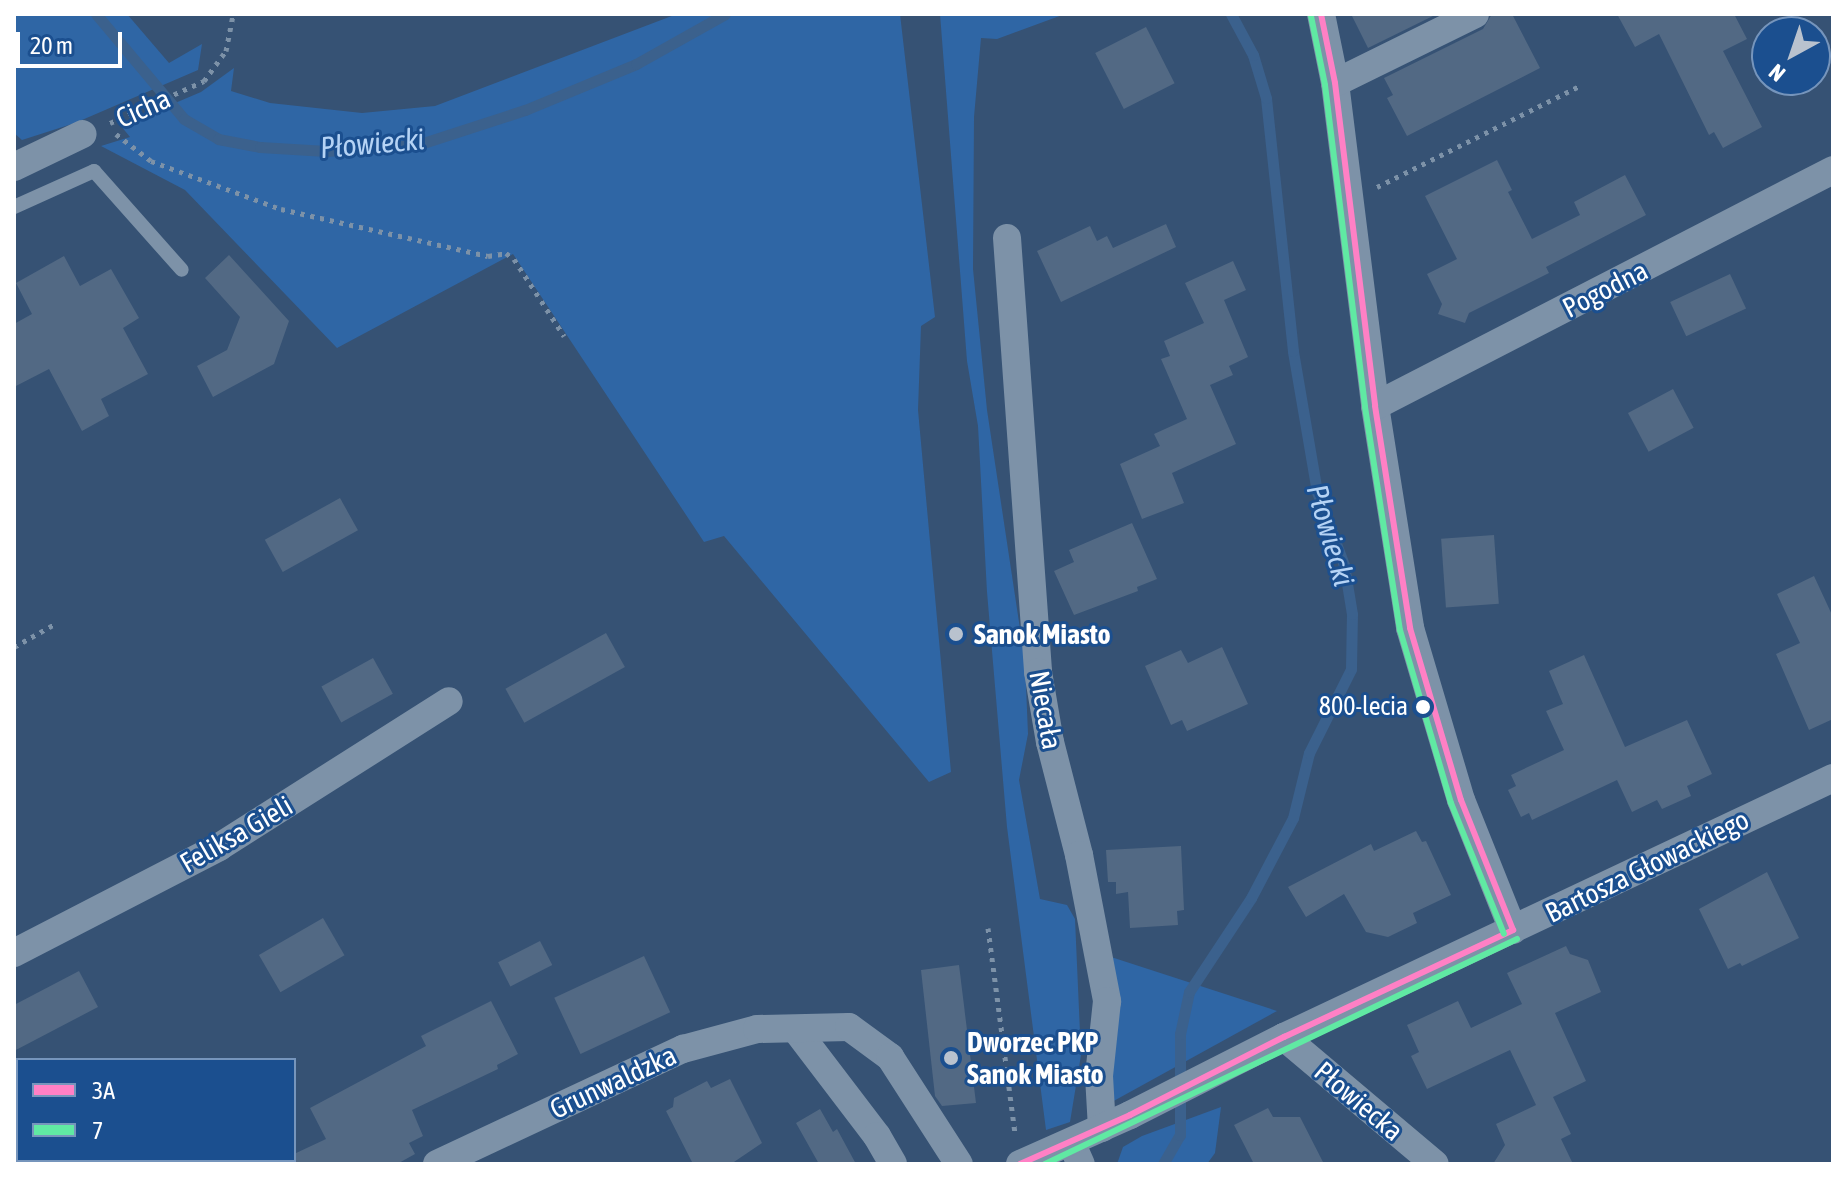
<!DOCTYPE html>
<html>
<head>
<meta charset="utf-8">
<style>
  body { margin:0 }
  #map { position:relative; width:1847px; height:1178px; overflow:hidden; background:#365274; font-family:"Asap Condensed",sans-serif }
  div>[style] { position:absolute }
  .green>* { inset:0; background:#2f66a5 }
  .stream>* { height:11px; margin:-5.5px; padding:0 5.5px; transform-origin:5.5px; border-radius:5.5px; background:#3b618d }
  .building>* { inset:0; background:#526984; transform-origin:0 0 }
  .path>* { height:5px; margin-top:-2.5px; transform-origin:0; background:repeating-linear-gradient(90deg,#7d92a8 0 4px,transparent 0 10px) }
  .lane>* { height:14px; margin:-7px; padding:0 7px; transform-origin:7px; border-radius:7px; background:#7d92a8 }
  .street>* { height:28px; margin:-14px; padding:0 14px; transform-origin:14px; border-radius:14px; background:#7d92a8 }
  .bus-1>* { height:6px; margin:-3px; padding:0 3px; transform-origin:3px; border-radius:3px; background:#ff80c5 }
  .bus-2>* { height:6px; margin:-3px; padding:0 3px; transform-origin:3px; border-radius:3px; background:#60e9a3 }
  .dots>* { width:22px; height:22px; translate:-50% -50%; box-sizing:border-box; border:4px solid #1b4f8f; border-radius:50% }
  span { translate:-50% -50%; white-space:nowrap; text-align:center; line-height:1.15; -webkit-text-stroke:6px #1b4f8f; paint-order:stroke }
  .bus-label { font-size:26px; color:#fff }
  .right { translate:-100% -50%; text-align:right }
  .street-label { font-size:28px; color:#fff }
  .poi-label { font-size:28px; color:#fff; font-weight:700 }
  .left { translate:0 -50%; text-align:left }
  .water-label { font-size:30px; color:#b5d3f5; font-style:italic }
  .frame { position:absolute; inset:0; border:16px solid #fff; pointer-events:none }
  .legend { position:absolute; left:16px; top:1058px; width:280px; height:104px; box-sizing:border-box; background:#1b4f8f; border:2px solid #7695bc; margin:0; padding:10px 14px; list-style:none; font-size:24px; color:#fff }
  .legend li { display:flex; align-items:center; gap:16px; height:40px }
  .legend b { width:40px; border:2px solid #7695bc }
  .north { position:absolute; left:1751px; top:16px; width:80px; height:80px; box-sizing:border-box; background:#1b4f8f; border:2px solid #7695bc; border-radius:50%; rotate:220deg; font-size:22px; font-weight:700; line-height:32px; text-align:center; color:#fff }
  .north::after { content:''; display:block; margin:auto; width:28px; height:36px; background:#b9c2ce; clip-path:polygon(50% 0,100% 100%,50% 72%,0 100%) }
  .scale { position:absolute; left:16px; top:32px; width:106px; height:36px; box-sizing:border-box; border:4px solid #fff; border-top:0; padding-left:10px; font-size:24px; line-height:28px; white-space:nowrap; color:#fff; -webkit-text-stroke:6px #1b4f8f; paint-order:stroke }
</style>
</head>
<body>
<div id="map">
  <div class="green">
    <i style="clip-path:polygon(14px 14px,127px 14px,169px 63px,202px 44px,198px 70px,75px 123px,22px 140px,14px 133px)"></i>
    <i style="clip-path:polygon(677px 14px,900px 14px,935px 317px,921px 326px,918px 410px,951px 772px,929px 782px,724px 536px,704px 542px,513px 254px,337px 348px,185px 190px,101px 146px,130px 137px,121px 126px,201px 92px,234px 68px,231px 91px,270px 103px,362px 113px,435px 106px)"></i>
    <i style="clip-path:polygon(940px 14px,1065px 14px,997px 39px,981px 38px,974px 117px,973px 269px,987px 410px,1025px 662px,1028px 734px,1019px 780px,1040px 899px,1067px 905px,1075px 919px,1081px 1055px,1070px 1122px,1046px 1130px,1007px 827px,987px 592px,978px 426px,967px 361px)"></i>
    <i style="clip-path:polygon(1108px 956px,1277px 1011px,1110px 1103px)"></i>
    <i style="clip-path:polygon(1221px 1107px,1215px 1153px,1207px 1164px,1117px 1164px,1123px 1147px,1142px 1136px)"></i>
  </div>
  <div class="stream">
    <i style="left:96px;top:14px;width:137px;rotate:50deg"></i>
    <i style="left:184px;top:119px;width:39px;rotate:30deg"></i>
    <i style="left:218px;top:139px;width:43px;rotate:10.8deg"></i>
    <i style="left:260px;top:147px;width:66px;rotate:3.5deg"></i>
    <i style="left:326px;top:151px;width:91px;rotate:-3.8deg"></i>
    <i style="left:417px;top:145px;width:114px;rotate:-18deg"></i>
    <i style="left:525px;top:110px;width:120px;rotate:-22.5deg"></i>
    <i style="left:636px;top:64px;width:102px;rotate:-29.3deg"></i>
    <i style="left:1163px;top:1164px;width:34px;rotate:-60deg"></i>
    <i style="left:1180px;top:1135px;width:101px;rotate:-90deg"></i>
    <i style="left:1180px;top:1034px;width:43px;rotate:-77.9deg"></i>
    <i style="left:1189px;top:992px;width:113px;rotate:-56.6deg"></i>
    <i style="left:1251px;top:898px;width:90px;rotate:-62.3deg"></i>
    <i style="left:1293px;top:818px;width:67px;rotate:-76.2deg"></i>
    <i style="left:1309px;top:753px;width:94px;rotate:-63.4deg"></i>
    <i style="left:1351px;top:669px;width:55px;rotate:-89deg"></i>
    <i style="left:1352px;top:614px;width:50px;rotate:-99.3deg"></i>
    <i style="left:1344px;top:565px;width:78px;rotate:-110.3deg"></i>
    <i style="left:1317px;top:492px;width:143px;rotate:-99.7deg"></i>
    <i style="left:1293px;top:351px;width:254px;rotate:-96.1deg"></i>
    <i style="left:1266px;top:98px;width:45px;rotate:-106.8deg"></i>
    <i style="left:1253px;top:55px;width:47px;rotate:-118.2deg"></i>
  </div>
  <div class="building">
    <i style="clip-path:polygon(1351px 14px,1437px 14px,1368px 48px)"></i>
    <i style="clip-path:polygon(1492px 14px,1512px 14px,1540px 68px,1407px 136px,1387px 98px,1393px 95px,1384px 78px,1483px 29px)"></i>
    <i style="clip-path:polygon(1617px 14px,1734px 14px,1747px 39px,1723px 51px,1762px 127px,1723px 148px,1714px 132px,1709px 135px,1659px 34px,1635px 47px)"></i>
    <i style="left:1146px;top:27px;width:63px;height:57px;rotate:63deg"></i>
    <i style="clip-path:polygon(1497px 160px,1512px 190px,1508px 192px,1532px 239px,1580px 215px,1574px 202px,1625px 175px,1646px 215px,1546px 267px,1549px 273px,1469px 313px,1465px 323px,1438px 314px,1442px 304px,1427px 274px,1457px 259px,1425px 196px)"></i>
    <i style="clip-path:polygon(1166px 224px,1176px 247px,1061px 302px,1037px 251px,1090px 226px,1097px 241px,1107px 236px,1113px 248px)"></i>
    <i style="clip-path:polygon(229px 255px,289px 321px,274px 364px,213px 397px,197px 366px,227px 350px,240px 317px,205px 278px)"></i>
    <i style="clip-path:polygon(64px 256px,80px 286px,111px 269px,139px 318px,123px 328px,148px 374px,101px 399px,109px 416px,82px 431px,49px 369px,14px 387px,14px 324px,32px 314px,16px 283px)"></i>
    <i style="clip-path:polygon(1233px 261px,1246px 290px,1224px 300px,1248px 357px,1229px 366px,1233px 375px,1210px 385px,1236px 444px,1172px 473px,1184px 503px,1142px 519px,1120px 464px,1160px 446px,1154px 434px,1187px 419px,1161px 359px,1170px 356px,1164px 341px,1204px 323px,1185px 283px)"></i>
    <i style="left:1730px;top:274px;width:38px;height:66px;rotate:65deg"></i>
    <i style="left:1673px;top:389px;width:44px;height:51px;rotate:62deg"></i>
    <i style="left:340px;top:498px;width:37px;height:86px;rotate:61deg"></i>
    <i style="clip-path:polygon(1132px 523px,1157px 579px,1137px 587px,1138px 591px,1074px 615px,1054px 571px,1074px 562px,1069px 550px)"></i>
    <i style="left:1494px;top:535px;width:69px;height:53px;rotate:86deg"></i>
    <i style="clip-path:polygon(1814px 576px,1833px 617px,1833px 719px,1809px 730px,1776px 654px,1800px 643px,1777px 594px)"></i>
    <i style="left:606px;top:633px;width:39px;height:115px;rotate:61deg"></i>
    <i style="clip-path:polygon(1222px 647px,1248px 704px,1187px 731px,1182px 720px,1171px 725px,1145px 666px,1181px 650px,1188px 663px)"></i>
    <i style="clip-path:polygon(1584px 655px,1625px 747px,1687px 720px,1712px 774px,1687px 786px,1691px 796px,1662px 809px,1657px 800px,1632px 812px,1617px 780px,1532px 820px,1529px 813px,1521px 817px,1508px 790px,1516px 786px,1511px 775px,1564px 750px,1546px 711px,1563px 704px,1549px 671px)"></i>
    <i style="left:373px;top:658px;width:41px;height:59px;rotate:61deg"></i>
    <i style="clip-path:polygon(1416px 831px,1422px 842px,1426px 841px,1451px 895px,1413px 913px,1417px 923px,1388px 937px,1366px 932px,1344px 894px,1306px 917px,1288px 887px,1371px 844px,1374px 851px)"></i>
    <i style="clip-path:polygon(1181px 846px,1184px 910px,1177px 911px,1178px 925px,1130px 928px,1128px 892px,1116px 894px,1116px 882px,1108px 882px,1106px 850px)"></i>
    <i style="clip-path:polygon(1767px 872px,1799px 938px,1742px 966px,1740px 963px,1728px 969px,1699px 909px)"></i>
    <i style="left:323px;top:918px;width:43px;height:74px;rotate:60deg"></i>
    <i style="left:540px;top:941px;width:27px;height:47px;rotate:63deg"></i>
    <i style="clip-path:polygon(1566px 946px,1570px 954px,1588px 960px,1601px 992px,1555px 1013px,1586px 1081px,1553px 1097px,1571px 1134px,1561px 1139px,1573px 1164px,1493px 1164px,1505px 1145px,1496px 1124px,1536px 1105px,1510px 1050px,1427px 1089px,1411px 1056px,1419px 1052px,1407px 1025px,1458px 1001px,1471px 1028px,1522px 1004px,1507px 973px)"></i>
    <i style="left:644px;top:956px;width:62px;height:99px;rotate:65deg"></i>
    <i style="clip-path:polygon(959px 965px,976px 1103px,942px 1106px,935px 1096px,921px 970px)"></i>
    <i style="clip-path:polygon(79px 971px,98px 1007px,14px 1051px,14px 1005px)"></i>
    <i style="clip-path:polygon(491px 1001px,518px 1054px,497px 1065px,498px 1069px,412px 1110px,423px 1136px,409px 1143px,415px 1154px,397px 1164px,273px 1164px,294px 1160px,294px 1154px,326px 1139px,310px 1108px,426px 1046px,421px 1036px)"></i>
    <i style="clip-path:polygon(730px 1079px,762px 1143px,731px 1164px,693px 1164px,666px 1111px,673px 1107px,674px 1098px,707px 1081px,711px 1088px)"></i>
    <i style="clip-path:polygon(1268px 1108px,1273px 1117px,1300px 1117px,1324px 1164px,1254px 1164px,1234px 1125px)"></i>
    <i style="clip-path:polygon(820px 1109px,833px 1132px,837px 1129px,856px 1164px,819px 1164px,796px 1123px)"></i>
  </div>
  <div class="path">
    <i style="left:110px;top:123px;width:103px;rotate:-24.1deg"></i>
    <i style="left:204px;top:81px;width:37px;rotate:-54deg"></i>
    <i style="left:226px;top:51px;width:38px;rotate:-79deg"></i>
    <i style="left:116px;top:134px;width:44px;rotate:37.6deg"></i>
    <i style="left:151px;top:161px;width:139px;rotate:20.3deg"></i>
    <i style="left:281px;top:209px;width:212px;rotate:12.8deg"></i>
    <i style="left:488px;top:256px;width:18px;rotate:-9deg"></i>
    <i style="left:506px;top:253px;width:10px;rotate:37deg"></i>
    <i style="left:514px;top:259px;width:92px;rotate:57deg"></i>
    <i style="left:1377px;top:187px;width:229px;rotate:-26.5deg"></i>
    <i style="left:14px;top:647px;width:45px;rotate:-29.4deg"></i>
    <i style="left:988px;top:928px;width:207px;rotate:82.5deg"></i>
  </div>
  <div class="lane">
    <i style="left:14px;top:207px;width:88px;rotate:-24.2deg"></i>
    <i style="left:94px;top:171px;width:132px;rotate:48.4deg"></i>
  </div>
  <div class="street">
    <i style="left:1321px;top:14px;width:70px;rotate:78.5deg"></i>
    <i style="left:1335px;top:83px;width:325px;rotate:82.9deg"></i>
    <i style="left:1375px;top:406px;width:225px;rotate:81deg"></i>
    <i style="left:1410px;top:628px;width:179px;rotate:73.5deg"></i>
    <i style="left:1461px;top:800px;width:140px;rotate:68.2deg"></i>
    <i style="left:1335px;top:83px;width:156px;rotate:-26.2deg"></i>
    <i style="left:14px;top:167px;width:76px;rotate:-25.6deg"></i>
    <i style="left:1007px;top:238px;width:435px;rotate:85.9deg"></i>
    <i style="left:1038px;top:672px;width:71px;rotate:80.3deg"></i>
    <i style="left:1050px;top:742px;width:117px;rotate:75.6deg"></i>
    <i style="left:1079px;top:855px;width:149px;rotate:79.1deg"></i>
    <i style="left:1107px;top:1001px;width:75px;rotate:96.1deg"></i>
    <i style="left:1099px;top:1076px;width:52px;rotate:86.7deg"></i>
    <i style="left:1375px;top:406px;width:515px;rotate:-27.26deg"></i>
    <i style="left:14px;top:953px;width:231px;rotate:-27.3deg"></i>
    <i style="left:219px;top:847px;width:272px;rotate:-32.4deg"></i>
    <i style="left:797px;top:1031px;width:132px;rotate:52.7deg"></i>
    <i style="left:877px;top:1136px;width:32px;rotate:60deg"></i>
    <i style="left:1284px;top:1037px;width:197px;rotate:40.1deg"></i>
    <i style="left:1071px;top:1142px;width:24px;rotate:66deg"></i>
    <i style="left:437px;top:1164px;width:272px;rotate:-25.1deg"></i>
    <i style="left:683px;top:1049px;width:77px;rotate:-15.1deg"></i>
    <i style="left:757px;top:1029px;width:92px;rotate:-1.2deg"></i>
    <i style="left:849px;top:1027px;width:51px;rotate:36.2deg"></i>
    <i style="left:890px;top:1057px;width:127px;rotate:57.2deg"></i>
    <i style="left:1020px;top:1164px;width:120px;rotate:-24deg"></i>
    <i style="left:1130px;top:1115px;width:173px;rotate:-26.9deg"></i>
    <i style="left:1284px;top:1037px;width:607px;rotate:-25.26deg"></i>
  </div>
  <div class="bus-1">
    <i style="left:1321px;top:14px;width:70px;rotate:78.5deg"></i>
    <i style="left:1335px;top:83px;width:325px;rotate:82.9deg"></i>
    <i style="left:1375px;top:406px;width:225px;rotate:81deg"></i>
    <i style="left:1410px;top:628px;width:179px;rotate:73.5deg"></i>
    <i style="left:1461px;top:800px;width:140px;rotate:68.2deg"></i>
    <i style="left:1020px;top:1164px;width:120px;rotate:-24deg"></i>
    <i style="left:1130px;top:1115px;width:173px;rotate:-26.9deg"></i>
    <i style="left:1284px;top:1037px;width:253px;rotate:-25deg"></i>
  </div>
  <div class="bus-2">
    <i style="left:1311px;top:16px;width:70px;rotate:78.5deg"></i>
    <i style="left:1325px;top:85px;width:324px;rotate:82.9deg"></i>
    <i style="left:1365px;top:407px;width:226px;rotate:81.1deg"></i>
    <i style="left:1400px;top:630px;width:180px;rotate:73.6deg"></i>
    <i style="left:1451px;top:803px;width:141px;rotate:68deg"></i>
    <i style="left:1045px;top:1164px;width:523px;rotate:-25.49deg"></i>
  </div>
  <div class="dots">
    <i style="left:956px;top:634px;background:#b9c2ce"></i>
    <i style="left:1423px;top:707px;background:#fff"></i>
    <i style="left:951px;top:1058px;background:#b9c2ce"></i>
  </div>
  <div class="bus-label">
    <span class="right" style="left:1408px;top:707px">800-lecia</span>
  </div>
  <div class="street-label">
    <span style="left:143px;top:108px;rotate:-24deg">Cicha</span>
    <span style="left:1605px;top:289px;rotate:-27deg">Pogodna</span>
    <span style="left:1046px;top:710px;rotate:80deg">Niecała</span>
    <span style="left:236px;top:834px;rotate:-30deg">Feliksa Gieli</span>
    <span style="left:1647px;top:866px;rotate:-26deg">Bartosza Głowackiego</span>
    <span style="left:613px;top:1082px;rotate:-25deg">Grunwaldzka</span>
    <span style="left:1359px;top:1101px;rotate:40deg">Płowiecka</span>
  </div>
  <div class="poi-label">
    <span class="left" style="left:974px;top:634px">Sanok Miasto</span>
    <span class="left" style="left:967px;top:1058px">Dworzec PKP<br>Sanok Miasto</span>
  </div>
  <div class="water-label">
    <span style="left:372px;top:143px;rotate:-5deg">Płowiecki</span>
    <span style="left:1331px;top:535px;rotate:74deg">Płowiecki</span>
  </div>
  <div class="frame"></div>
  <ul class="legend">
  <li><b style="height:10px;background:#ff80c5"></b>3A</li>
  <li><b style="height:10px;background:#60e9a3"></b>7</li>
  </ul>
  <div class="north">N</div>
  <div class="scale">20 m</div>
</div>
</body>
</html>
